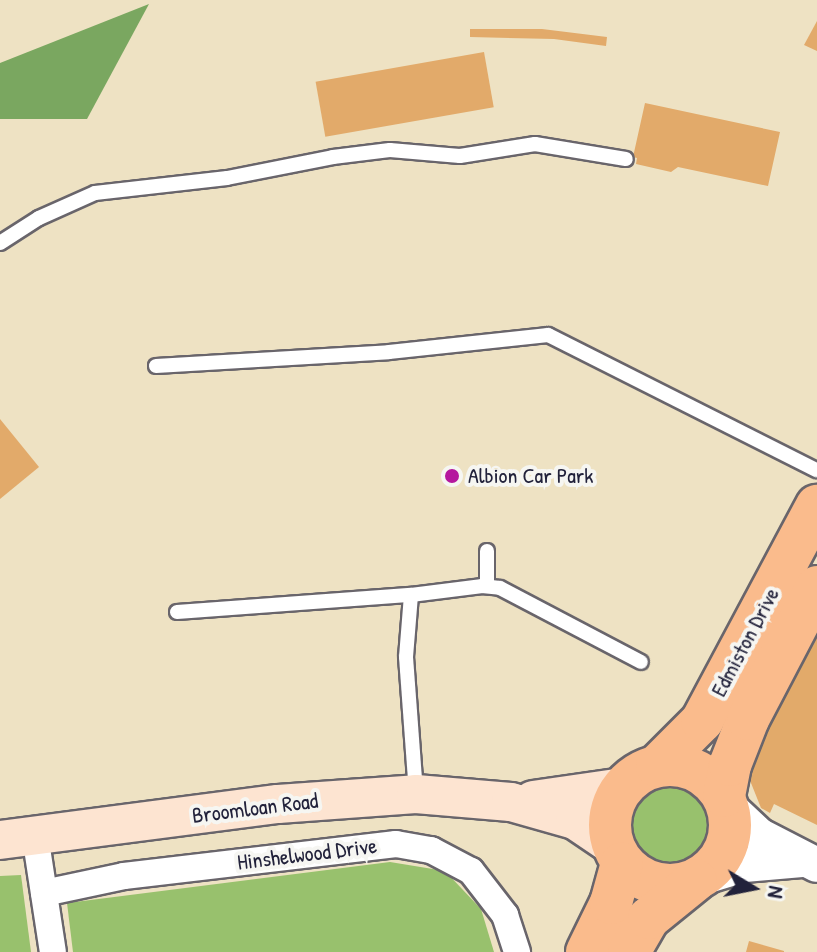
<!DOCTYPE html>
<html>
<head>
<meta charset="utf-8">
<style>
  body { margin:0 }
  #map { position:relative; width:817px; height:952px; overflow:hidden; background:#eee2c3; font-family:"Patrick Hand",sans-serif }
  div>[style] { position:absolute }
  .green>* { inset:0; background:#98c16d }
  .round { border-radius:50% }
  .forest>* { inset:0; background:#7aa760 }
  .building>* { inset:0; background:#e2aa6a; transform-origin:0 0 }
  .roads { filter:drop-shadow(2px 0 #69656b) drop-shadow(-2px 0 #69656b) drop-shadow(0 2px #69656b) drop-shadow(0 -2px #69656b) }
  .service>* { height:14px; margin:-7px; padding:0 7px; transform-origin:7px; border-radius:7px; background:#fff }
  .minor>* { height:26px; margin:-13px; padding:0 13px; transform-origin:13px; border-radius:13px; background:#fff }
  .tertiary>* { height:34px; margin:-17px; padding:0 17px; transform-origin:17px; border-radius:17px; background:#fff }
  .secondary>* { height:38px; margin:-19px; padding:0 19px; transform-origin:19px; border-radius:19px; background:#fde4d1 }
  .primary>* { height:42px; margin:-21px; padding:0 21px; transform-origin:21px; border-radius:21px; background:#fabb8c }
  .primary>.ring { margin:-21px; padding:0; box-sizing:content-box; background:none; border:42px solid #fabb8c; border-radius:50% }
  .dots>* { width:22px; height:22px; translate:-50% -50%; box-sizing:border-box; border:4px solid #f6f6f2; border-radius:50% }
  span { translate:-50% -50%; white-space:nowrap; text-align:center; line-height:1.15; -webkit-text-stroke:8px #f6f6f2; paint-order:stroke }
  .poi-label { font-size:22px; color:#22223b }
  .left { translate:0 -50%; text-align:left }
  .street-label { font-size:22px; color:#22223b }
  .north { position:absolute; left:713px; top:848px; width:80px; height:80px; -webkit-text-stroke:6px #f6f6f2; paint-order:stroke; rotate:100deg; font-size:22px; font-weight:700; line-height:32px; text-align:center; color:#22223b }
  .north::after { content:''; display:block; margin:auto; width:28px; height:36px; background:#22223b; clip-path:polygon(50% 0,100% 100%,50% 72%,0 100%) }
</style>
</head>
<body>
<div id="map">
  <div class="green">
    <i class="round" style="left:632px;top:785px;width:82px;height:82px"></i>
    <i style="clip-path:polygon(390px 862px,445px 871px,481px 909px,494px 952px,73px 952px,67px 903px)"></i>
    <i style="clip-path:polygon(21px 875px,31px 952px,0 952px,0 876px)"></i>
  </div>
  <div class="forest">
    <i style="clip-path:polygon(149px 4px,87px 119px,0 119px,0 63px)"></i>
  </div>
  <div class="building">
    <i style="clip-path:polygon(817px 21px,817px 51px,804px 45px)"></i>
    <i style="clip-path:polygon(470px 29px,542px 29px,607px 37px,606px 46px,554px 39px,470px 37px)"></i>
    <i style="left:484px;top:52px;width:56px;height:171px;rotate:80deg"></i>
    <i style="clip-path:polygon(645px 103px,780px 132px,768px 186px,678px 167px,671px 172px,636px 164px,637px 158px,633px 157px)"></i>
    <i style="clip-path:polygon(0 419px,39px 467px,0 499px)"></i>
    <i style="clip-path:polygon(817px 631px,817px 825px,774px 804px,770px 813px,761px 808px,749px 778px,758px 757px,753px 754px)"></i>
    <i style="clip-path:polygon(749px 941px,784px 951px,784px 952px,746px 952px)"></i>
  </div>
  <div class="roads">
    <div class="service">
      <i style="left:0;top:243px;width:46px;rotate:-32.7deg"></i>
      <i style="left:39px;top:218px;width:61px;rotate:-24.1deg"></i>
      <i style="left:95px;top:193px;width:133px;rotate:-6.5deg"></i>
      <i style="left:227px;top:178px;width:108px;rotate:-11.2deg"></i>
      <i style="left:333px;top:157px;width:57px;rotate:-7deg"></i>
      <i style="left:390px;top:150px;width:70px;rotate:4.9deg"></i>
      <i style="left:460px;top:156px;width:76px;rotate:-9.1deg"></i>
      <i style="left:535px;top:144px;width:92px;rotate:9.4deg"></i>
      <i style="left:156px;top:366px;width:233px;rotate:-3.4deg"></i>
      <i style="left:389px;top:352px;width:160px;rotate:-6.1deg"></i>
      <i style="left:548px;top:335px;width:301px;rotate:26.7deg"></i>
      <i style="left:487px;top:586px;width:35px;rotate:-90deg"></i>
      <i style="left:411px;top:595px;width:72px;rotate:-7.2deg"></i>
      <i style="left:482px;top:586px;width:18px;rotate:6deg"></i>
      <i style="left:500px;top:588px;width:159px;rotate:27.7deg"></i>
      <i style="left:177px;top:612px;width:235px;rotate:-4.2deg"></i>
      <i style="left:411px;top:595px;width:62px;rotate:94.6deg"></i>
      <i style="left:406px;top:657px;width:137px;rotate:85.8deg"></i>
    </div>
    <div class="minor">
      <i style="left:35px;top:835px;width:118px;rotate:81.3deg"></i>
      <i style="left:44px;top:893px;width:82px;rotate:-12deg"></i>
      <i style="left:124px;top:876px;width:274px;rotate:-6.7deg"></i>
      <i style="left:396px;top:844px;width:36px;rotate:10deg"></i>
      <i style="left:431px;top:850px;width:45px;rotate:27.7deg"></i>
      <i style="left:471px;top:871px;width:56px;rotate:52.3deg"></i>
      <i style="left:505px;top:915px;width:39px;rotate:72deg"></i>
    </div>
    <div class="tertiary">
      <i style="left:728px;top:806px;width:42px;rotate:43.1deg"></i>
      <i style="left:759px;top:835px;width:65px;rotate:27.3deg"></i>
      <i style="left:698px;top:879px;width:48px;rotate:-16.9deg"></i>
      <i style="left:744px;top:865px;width:58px;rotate:-4.9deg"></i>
    </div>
    <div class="secondary">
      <i style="left:533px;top:800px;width:91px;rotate:-8.2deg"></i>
      <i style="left:0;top:840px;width:280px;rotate:-7.4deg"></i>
      <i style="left:278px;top:804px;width:138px;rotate:-4.1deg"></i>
      <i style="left:416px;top:794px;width:95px;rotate:4.8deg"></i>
      <i style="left:511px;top:802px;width:66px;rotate:15.7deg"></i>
      <i style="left:575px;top:820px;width:45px;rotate:34deg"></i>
    </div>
    <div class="primary">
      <i class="ring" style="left:610px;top:765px;width:78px;height:78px"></i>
      <i style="left:657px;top:766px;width:64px;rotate:-45deg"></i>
      <i style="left:702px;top:721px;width:244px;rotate:-61.9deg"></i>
      <i style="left:724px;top:796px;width:32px;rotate:-79deg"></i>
      <i style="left:730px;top:765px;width:49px;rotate:-68.6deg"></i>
      <i style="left:748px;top:719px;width:149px;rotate:-62.4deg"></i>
      <i style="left:587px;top:952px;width:55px;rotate:-63.9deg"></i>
      <i style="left:611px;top:903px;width:41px;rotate:-74.6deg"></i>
      <i style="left:629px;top:952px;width:39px;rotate:-60deg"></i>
      <i style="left:649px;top:918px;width:60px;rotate:-39deg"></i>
    </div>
  </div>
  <div class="dots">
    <i style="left:452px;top:476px;background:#b5179e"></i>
  </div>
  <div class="poi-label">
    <span class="left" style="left:468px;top:476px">Albion Car Park</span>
  </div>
  <div class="street-label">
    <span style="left:745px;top:642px;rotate:-62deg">Edmiston Drive</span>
    <span style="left:255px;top:808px;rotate:-7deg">Broomloan Road</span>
    <span style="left:307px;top:854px;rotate:-7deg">Hinshelwood Drive</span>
  </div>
  <div class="north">N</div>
</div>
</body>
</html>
